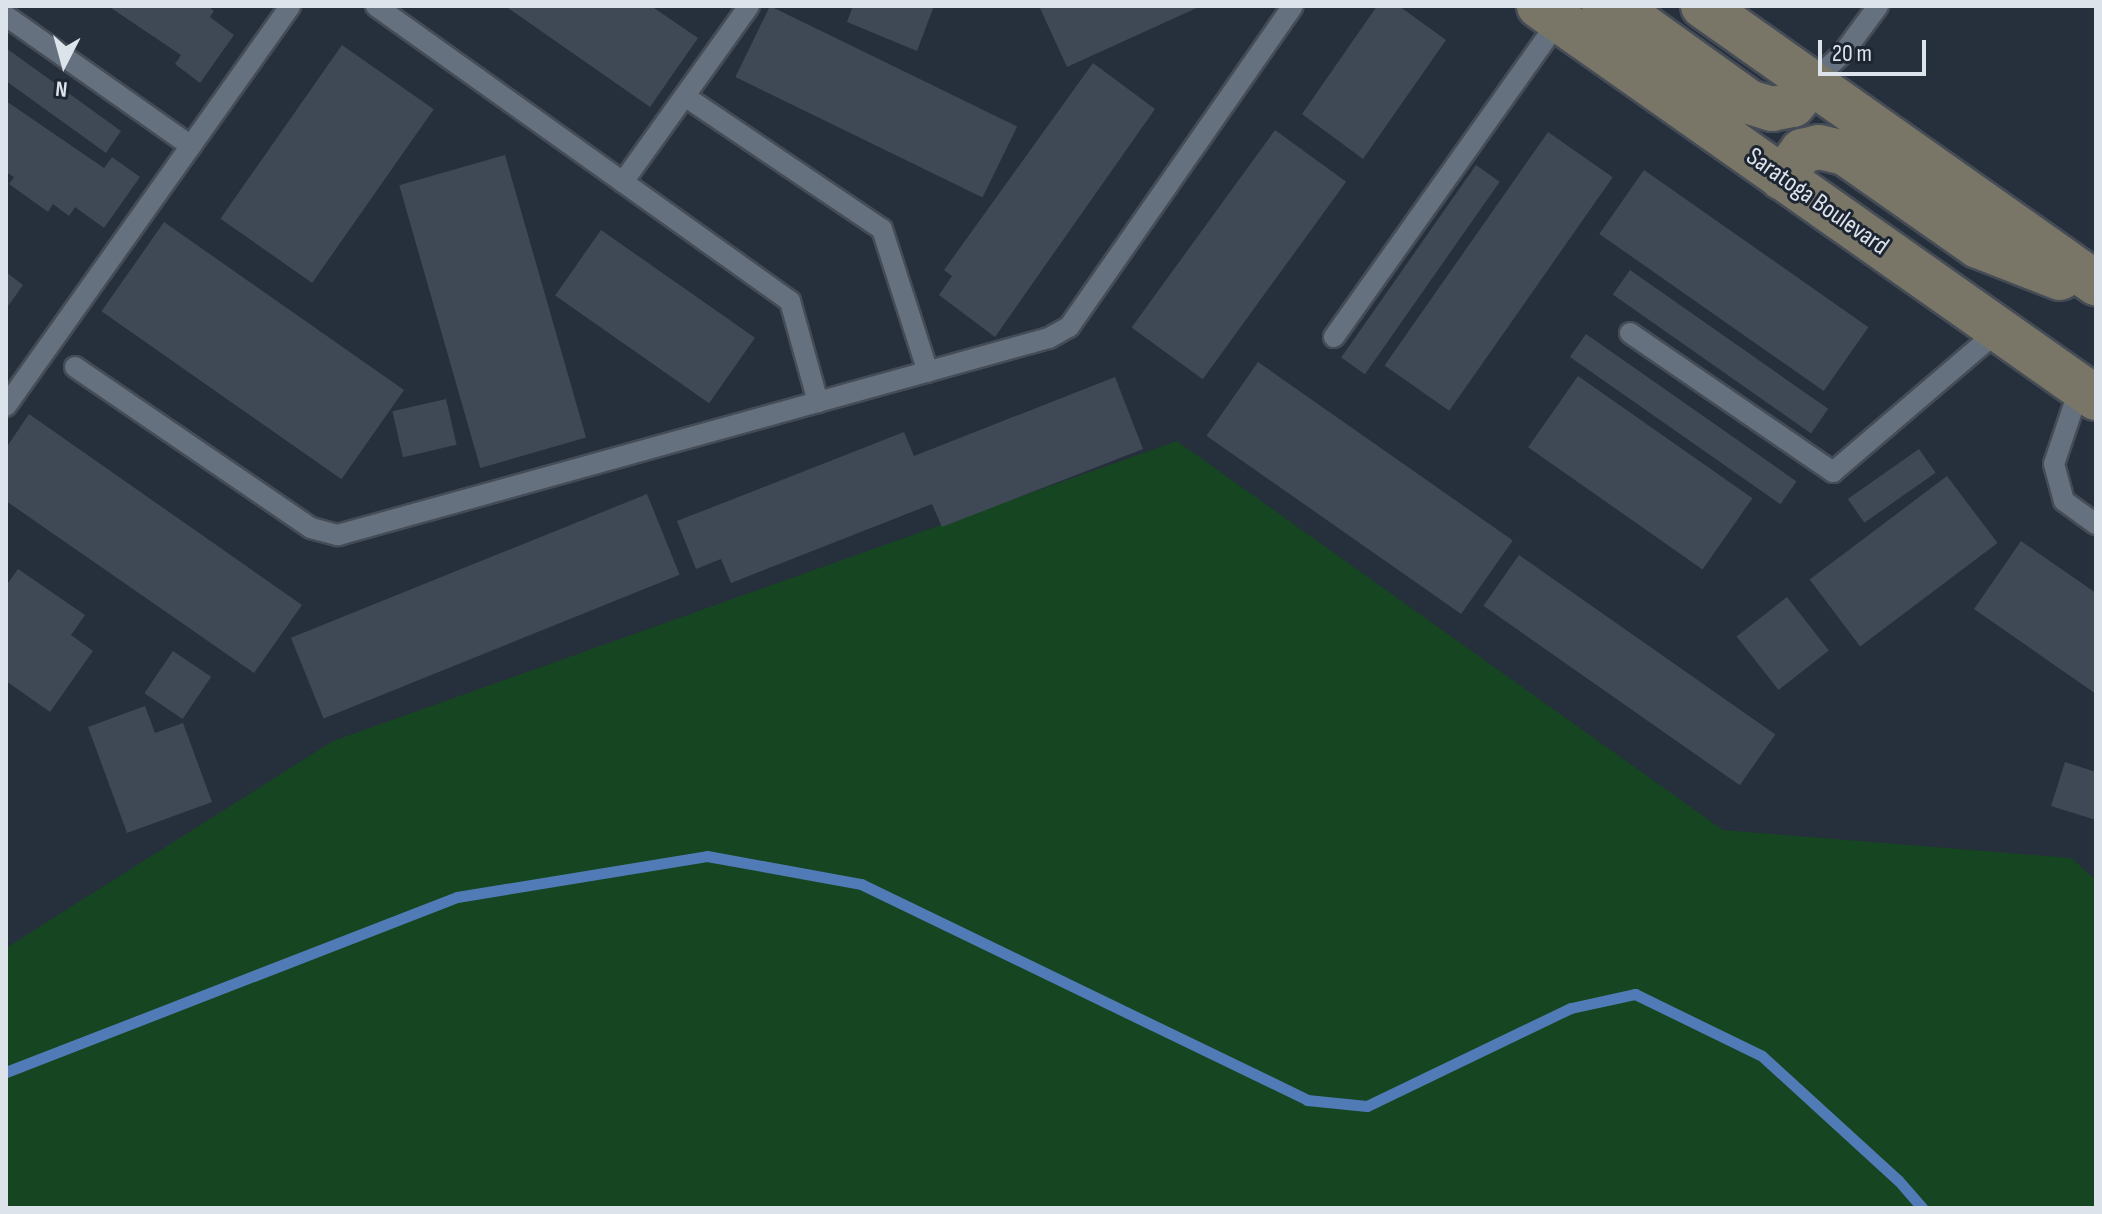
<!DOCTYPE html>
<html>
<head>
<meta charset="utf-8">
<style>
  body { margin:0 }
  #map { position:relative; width:2102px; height:1214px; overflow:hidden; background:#262f3c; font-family:"Sofia Sans Condensed",sans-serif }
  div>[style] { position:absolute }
  .green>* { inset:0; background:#164521 }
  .stream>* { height:11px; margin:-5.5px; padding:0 5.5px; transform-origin:5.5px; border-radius:5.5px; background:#517bb7 }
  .building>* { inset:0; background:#3f4956; transform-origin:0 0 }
  .roads { filter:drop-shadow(2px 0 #454c56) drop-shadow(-2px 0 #454c56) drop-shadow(0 2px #454c56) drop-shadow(0 -2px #454c56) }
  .lane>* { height:20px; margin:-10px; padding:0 10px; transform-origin:10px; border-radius:10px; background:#66717f }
  .secondary>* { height:44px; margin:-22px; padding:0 22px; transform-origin:22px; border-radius:22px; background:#797668 }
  span { translate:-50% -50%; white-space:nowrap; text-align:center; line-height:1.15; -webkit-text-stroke:6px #1c2531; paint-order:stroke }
  .street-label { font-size:26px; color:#dde3eb }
  .frame { position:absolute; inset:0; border:8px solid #dde3eb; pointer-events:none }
  .north { position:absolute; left:24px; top:24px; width:80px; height:80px; -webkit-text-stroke:6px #1c2531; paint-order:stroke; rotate:186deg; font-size:22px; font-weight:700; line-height:32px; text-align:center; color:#dde3eb }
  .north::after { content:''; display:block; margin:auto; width:28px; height:36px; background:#dde3eb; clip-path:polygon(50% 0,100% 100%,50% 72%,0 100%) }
  .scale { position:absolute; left:1818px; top:40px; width:108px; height:36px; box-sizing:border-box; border:4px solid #dde3eb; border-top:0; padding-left:10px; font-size:24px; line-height:28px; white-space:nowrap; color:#dde3eb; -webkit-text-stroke:6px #1c2531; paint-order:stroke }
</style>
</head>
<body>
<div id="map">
  <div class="green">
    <i style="clip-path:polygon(1177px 441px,1723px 830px,2071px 858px,2096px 880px,2096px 1208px,6px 1208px,6px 948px,333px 741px)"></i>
  </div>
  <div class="stream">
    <i style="left:6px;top:1072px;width:484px;rotate:-21.2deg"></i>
    <i style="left:457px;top:897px;width:253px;rotate:-9.3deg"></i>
    <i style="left:707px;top:856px;width:157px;rotate:10.3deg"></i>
    <i style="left:861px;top:884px;width:496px;rotate:25.8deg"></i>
    <i style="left:1307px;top:1100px;width:60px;rotate:5.7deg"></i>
    <i style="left:1367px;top:1106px;width:226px;rotate:-25.7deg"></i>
    <i style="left:1571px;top:1008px;width:66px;rotate:-12.3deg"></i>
    <i style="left:1635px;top:994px;width:141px;rotate:26deg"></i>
    <i style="left:1762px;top:1056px;width:184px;rotate:42.4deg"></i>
    <i style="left:1898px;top:1180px;width:37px;rotate:49deg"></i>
  </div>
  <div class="building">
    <i style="clip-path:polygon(108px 6px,208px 6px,214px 11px,210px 17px,234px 35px,200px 83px,175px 64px,181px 55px)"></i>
    <i style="clip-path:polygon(505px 6px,651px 6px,698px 38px,650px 107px)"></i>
    <i style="left:770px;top:6px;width:275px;height:79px;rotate:26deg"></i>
    <i style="clip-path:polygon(853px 6px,934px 6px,917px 51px,847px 22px)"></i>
    <i style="clip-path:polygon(1039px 6px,1201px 6px,1067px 67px)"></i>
    <i style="clip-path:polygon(1377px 6px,1399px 6px,1446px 40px,1363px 159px,1302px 114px)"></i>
    <i style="left:342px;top:45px;width:112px;height:212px;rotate:35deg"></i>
    <i style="clip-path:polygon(6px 48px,121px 131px,106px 153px,6px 81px)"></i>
    <i style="clip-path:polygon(1093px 63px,1155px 109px,995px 337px,939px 295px,952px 276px,944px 270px)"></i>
    <i style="clip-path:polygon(6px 101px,104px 168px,112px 157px,140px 177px,104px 228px,75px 207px,69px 216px,53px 204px,48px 212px,9px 184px,14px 177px,6px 172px)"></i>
    <i style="left:1275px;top:130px;width:88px;height:244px;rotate:36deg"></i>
    <i style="left:1548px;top:132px;width:79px;height:285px;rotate:35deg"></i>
    <i style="left:505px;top:155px;width:294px;height:110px;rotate:74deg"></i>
    <i style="left:1476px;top:165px;width:29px;height:235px;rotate:35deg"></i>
    <i style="left:1644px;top:170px;width:274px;height:78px;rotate:35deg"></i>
    <i style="left:164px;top:222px;width:293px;height:109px;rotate:35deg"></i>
    <i style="left:601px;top:230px;width:188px;height:80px;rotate:35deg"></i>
    <i style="left:1630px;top:270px;width:242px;height:30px;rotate:35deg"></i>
    <i style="clip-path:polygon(6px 272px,23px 285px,6px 309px)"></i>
    <i style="left:1586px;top:334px;width:257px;height:28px;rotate:35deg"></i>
    <i style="left:1258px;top:362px;width:311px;height:90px;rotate:35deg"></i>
    <i style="left:1578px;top:376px;width:213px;height:87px;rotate:35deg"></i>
    <i style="clip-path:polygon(1115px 377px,1143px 449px,942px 527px,932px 504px,731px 583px,721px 559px,696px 569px,677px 521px,904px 432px,914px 456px)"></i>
    <i style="left:446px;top:399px;width:47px;height:55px;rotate:77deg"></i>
    <i style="clip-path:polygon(29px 414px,302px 605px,254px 673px,6px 501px,6px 448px)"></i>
    <i style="left:1919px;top:449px;width:29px;height:87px;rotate:55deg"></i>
    <i style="left:1947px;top:476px;width:84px;height:172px;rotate:53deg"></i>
    <i style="left:647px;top:494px;width:87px;height:384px;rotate:68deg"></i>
    <i style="clip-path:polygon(2021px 541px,2096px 593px,2096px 694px,1974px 609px)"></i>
    <i style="left:1519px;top:555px;width:313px;height:62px;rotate:35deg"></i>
    <i style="clip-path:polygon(18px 569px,85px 615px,71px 635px,93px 651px,50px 712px,6px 681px,6px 586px)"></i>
    <i style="left:1787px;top:597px;width:68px;height:64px;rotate:52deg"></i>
    <i style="left:173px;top:651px;width:46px;height:51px;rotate:34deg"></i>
    <i style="clip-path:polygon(145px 706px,155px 733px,183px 723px,212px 802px,127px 833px,88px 727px)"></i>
    <i style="clip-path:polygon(2065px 762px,2096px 772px,2096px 820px,2051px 806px)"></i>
  </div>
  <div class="roads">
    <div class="lane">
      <i style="left:376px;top:6px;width:303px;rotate:35.5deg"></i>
      <i style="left:623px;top:182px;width:216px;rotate:-54.4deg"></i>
      <i style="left:6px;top:16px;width:226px;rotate:35.1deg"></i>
      <i style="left:1811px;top:83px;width:45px;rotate:-43.2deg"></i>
      <i style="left:1844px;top:52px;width:57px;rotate:-53.5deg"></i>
      <i style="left:686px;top:97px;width:236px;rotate:34deg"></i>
      <i style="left:882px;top:229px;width:150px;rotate:72.2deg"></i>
      <i style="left:623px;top:182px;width:205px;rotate:35.5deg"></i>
      <i style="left:790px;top:301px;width:105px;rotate:74.5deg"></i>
      <i style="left:1630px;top:333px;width:246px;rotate:34.4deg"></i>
      <i style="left:1833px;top:472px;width:218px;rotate:-40.5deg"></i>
      <i style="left:1334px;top:337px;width:389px;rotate:-54.6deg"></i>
      <i style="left:75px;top:367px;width:286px;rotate:34.3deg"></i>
      <i style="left:311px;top:528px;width:28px;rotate:15deg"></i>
      <i style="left:338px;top:535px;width:738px;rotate:-15.49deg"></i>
      <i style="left:1049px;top:338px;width:23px;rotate:-29deg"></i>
      <i style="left:1069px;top:327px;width:391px;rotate:-55.1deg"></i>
      <i style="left:2080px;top:387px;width:81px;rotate:108.7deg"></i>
      <i style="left:2054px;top:464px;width:38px;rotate:75deg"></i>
      <i style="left:2064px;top:501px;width:39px;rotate:36deg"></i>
      <i style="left:6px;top:406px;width:491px;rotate:-54.6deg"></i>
    </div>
    <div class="secondary">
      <i style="left:1539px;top:6px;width:681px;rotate:35.14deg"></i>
      <i style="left:1604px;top:6px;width:19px;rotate:16deg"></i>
      <i style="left:1622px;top:11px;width:156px;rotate:35.6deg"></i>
      <i style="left:1749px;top:102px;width:24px;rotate:17deg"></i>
      <i style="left:1772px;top:109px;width:21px;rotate:-11deg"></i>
      <i style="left:1793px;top:105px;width:28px;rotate:-51deg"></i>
      <i style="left:1703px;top:6px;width:481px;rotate:35.2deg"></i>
      <i style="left:1782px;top:178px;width:34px;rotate:-53deg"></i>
      <i style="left:1802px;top:151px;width:17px;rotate:-13deg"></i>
      <i style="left:1819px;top:147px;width:27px;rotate:13deg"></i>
      <i style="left:1845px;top:153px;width:162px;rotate:35deg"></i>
      <i style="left:1978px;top:246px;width:88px;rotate:21.3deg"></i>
    </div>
  </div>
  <div class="street-label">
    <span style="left:1817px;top:202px;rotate:35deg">Saratoga Boulevard</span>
  </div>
  <div class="frame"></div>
  <div class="north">N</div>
  <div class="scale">20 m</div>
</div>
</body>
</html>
